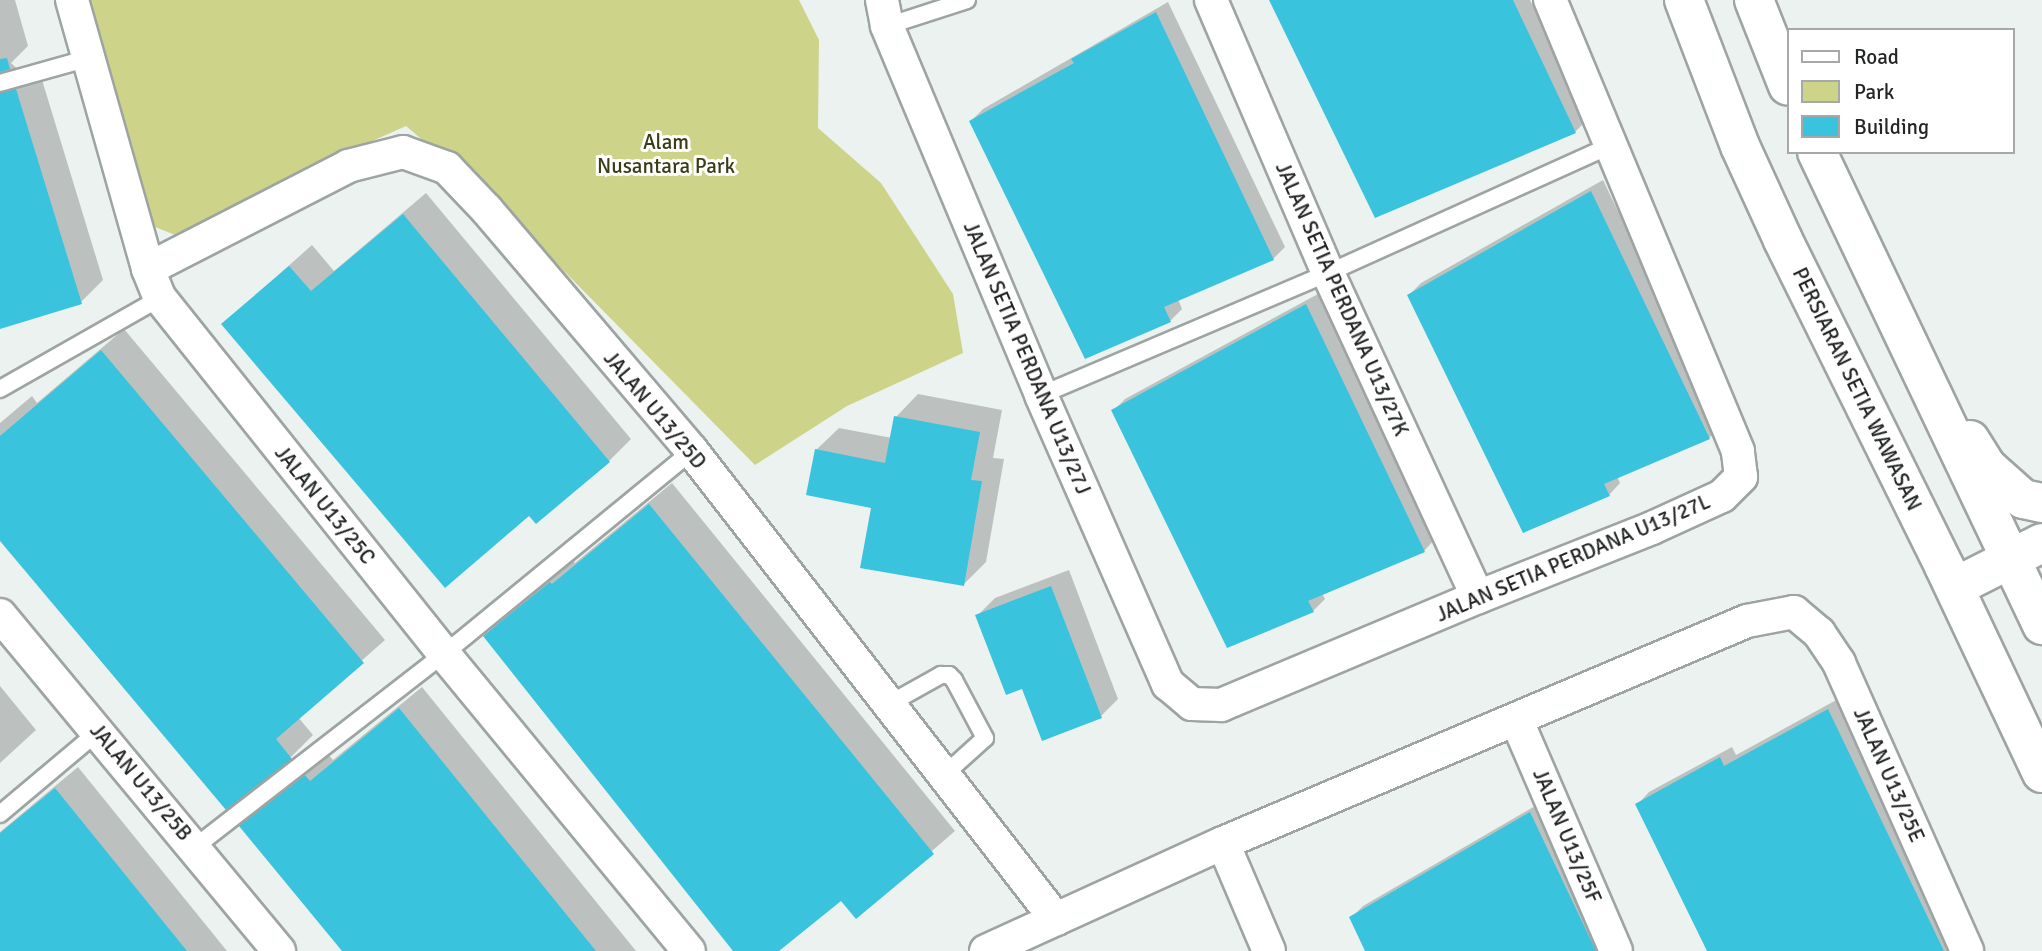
<!DOCTYPE html>
<html>
<head>
<meta charset="utf-8">
<style>
  body { margin:0 }
  #map { position:relative; width:2042px; height:951px; overflow:hidden; background:#ebf2f0; font-family:Signika,sans-serif }
  div>[style] { position:absolute }
  .green>* { inset:0; background:#cdd389 }
  .shadow>* { inset:0; background:#0003 }
  .building>* { inset:0; background:#39c3dd }
  .roads { filter:drop-shadow(2px 0 #9da4a2) drop-shadow(-2px 0 #9da4a2) drop-shadow(0 2px #9da4a2) drop-shadow(0 -2px #9da4a2) }
  .service>* { height:16px; margin:-8px; padding:0 8px; transform-origin:8px; border-radius:8px; background:#fff }
  .minor>* { height:32px; margin:-16px; padding:0 16px; transform-origin:16px; border-radius:16px; background:#fff }
  .tertiary>* { height:38px; margin:-19px; padding:0 19px; transform-origin:19px; border-radius:19px; background:#fff }
  span { translate:-50% -50%; white-space:nowrap; text-align:center; line-height:1.15; -webkit-text-stroke:6px #fff; paint-order:stroke }
  .park-label { font-size:21px; color:#3a3d14 }
  .street-label { font-size:21px; color:#232625 }
  .legend { position:absolute; left:1787px; top:28px; width:228px; height:126px; box-sizing:border-box; background:#fff; border:2px solid #a7a8a8; margin:0; padding:9px 12px; list-style:none; font-size:21px; color:#232625 }
  .legend li { display:flex; align-items:center; gap:14px; height:35px }
  .legend b { width:35px; border:2px solid #a7a8a8 }
</style>
</head>
<body>
<div id="map">
  <div class="green">
    <i style="clip-path:polygon(85px 0,799px 0,819px 40px,818px 128px,881px 183px,953px 294px,963px 353px,847px 406px,755px 465px,498px 204px,406px 126px,307px 170px,197px 244px,148px 224px,122px 117px)"></i>
  </div>
  <div class="shadow">
    <i style="clip-path:polygon(0 0,15px 0,28px 46px,11px 63px,21px 72px,39px 70px,103px 280px,81px 302px,0 328px)"></i>
    <i style="clip-path:polygon(1271px 0,1530px 0,1587px 120px,1575px 132px)"></i>
    <i style="clip-path:polygon(1168px 2px,1285px 247px,1273px 259px,1178px 299px,1182px 309px,1170px 321px,1085px 357px,971px 121px,983px 109px)"></i>
    <i style="clip-path:polygon(1603px 180px,1721px 426px,1709px 438px,1617px 476px,1620px 483px,1609px 495px,1409px 295px,1421px 283px)"></i>
    <i style="clip-path:polygon(426px 193px,631px 439px,609px 461px,529px 514px,223px 324px,312px 245px,334px 271px)"></i>
    <i style="clip-path:polygon(1318px 294px,1435px 539px,1424px 551px,1322px 593px,1325px 599px,1313px 611px,1113px 411px,1125px 399px)"></i>
    <i style="clip-path:polygon(124px 329px,385px 640px,298px 717px,313px 735px,291px 757px,226px 807px,0 538px,0 423px,32px 396px,37px 403px)"></i>
    <i style="clip-path:polygon(918px 394px,1002px 410px,993px 458px,1004px 459px,986px 562px,964px 584px,873px 506px,816px 450px,839px 428px,892px 438px,896px 417px)"></i>
    <i style="clip-path:polygon(672px 483px,955px 831px,856px 917px,841px 899px,776px 951px,735px 951px,485px 636px,507px 614px,573px 561px,575px 563px)"></i>
    <i style="clip-path:polygon(1069px 570px,1118px 699px,1101px 716px,1023px 687px,977px 616px,995px 598px)"></i>
    <i style="clip-path:polygon(0 686px,36px 730px,0 763px)"></i>
    <i style="clip-path:polygon(422px 687px,636px 951px,344px 951px,242px 826px,264px 804px,328px 754px,333px 760px)"></i>
    <i style="clip-path:polygon(1840px 698px,1957px 944px,1950px 951px,1709px 951px,1638px 804px,1649px 792px,1732px 747px,1736px 755px)"></i>
    <i style="clip-path:polygon(78px 767px,227px 951px,0 951px,0 832px)"></i>
    <i style="clip-path:polygon(1542px 802px,1613px 951px,1367px 951px,1351px 918px,1363px 906px)"></i>
  </div>
  <div class="building">
    <i style="clip-path:polygon(1269px 0,1513px 0,1576px 133px,1375px 218px)"></i>
    <i style="clip-path:polygon(1156px 12px,1274px 260px,1164px 307px,1171px 322px,1085px 359px,969px 121px,1074px 63px,1071px 59px)"></i>
    <i style="clip-path:polygon(7px 58px,10px 69px,0 72px,0 59px)"></i>
    <i style="clip-path:polygon(16px 89px,82px 304px,0 329px,0 93px)"></i>
    <i style="clip-path:polygon(1591px 191px,1710px 439px,1604px 484px,1610px 496px,1523px 533px,1407px 295px)"></i>
    <i style="clip-path:polygon(403px 214px,610px 462px,536px 524px,529px 516px,445px 588px,221px 324px,289px 266px,311px 291px)"></i>
    <i style="clip-path:polygon(1306px 304px,1425px 552px,1308px 601px,1314px 612px,1227px 648px,1111px 410px)"></i>
    <i style="clip-path:polygon(101px 350px,364px 663px,276px 739px,292px 759px,226px 810px,0 541px,0 436px)"></i>
    <i style="clip-path:polygon(894px 416px,980px 432px,971px 480px,982px 481px,964px 586px,860px 568px,871px 508px,806px 495px,815px 449px,885px 463px)"></i>
    <i style="clip-path:polygon(649px 504px,934px 854px,856px 919px,841px 901px,779px 951px,733px 951px,483px 636px,550px 582px,552px 584px)"></i>
    <i style="clip-path:polygon(1051px 586px,1102px 718px,1042px 741px,1022px 689px,1006px 695px,975px 615px)"></i>
    <i style="clip-path:polygon(399px 708px,596px 951px,342px 951px,239px 826px,305px 775px,310px 781px)"></i>
    <i style="clip-path:polygon(1828px 709px,1944px 951px,1707px 951px,1635px 804px,1720px 757px,1724px 766px)"></i>
    <i style="clip-path:polygon(55px 788px,187px 951px,0 951px,0 833px)"></i>
    <i style="clip-path:polygon(1530px 812px,1596px 951px,1365px 951px,1349px 917px)"></i>
  </div>
  <div class="roads">
    <div class="service">
      <i style="left:887px;top:26px;width:84px;rotate:-18deg"></i>
      <i style="left:0;top:83px;width:92px;rotate:-15.7deg"></i>
      <i style="left:0;top:389px;width:184px;rotate:-29.6deg"></i>
      <i style="left:1041px;top:395px;width:312px;rotate:-23deg"></i>
      <i style="left:1328px;top:273px;width:311px;rotate:-24.3deg"></i>
      <i style="left:889px;top:704px;width:60px;rotate:-29.1deg"></i>
      <i style="left:941px;top:675px;width:8px"></i>
      <i style="left:949px;top:675px;width:7px;rotate:45deg"></i>
      <i style="left:954px;top:680px;width:66px;rotate:61.9deg"></i>
      <i style="left:985px;top:738px;width:55px;rotate:137.9deg"></i>
      <i style="left:0;top:814px;width:129px;rotate:-40deg"></i>
      <i style="left:195px;top:847px;width:315px;rotate:-37.8deg"></i>
      <i style="left:444px;top:654px;width:320px;rotate:-39.3deg"></i>
    </div>
    <div class="minor">
      <i style="left:72px;top:0;width:280px;rotate:74.2deg"></i>
      <i style="left:148px;top:269px;width:31px;rotate:68deg"></i>
      <i style="left:160px;top:298px;width:455px;rotate:51.4deg"></i>
      <i style="left:444px;top:654px;width:385px;rotate:50.5deg"></i>
      <i style="left:882px;top:0;width:26px;rotate:79deg"></i>
      <i style="left:887px;top:26px;width:400px;rotate:67.3deg"></i>
      <i style="left:1041px;top:395px;width:316px;rotate:66.3deg"></i>
      <i style="left:1168px;top:684px;width:31px;rotate:40deg"></i>
      <i style="left:1192px;top:704px;width:29px;rotate:2deg"></i>
      <i style="left:1221px;top:705px;width:279px;rotate:-22.8deg"></i>
      <i style="left:1478px;top:597px;width:187px;rotate:-21.6deg"></i>
      <i style="left:1652px;top:528px;width:77px;rotate:-24.6deg"></i>
      <i style="left:1722px;top:496px;width:27px;rotate:-45deg"></i>
      <i style="left:1741px;top:477px;width:26px;rotate:-97deg"></i>
      <i style="left:1738px;top:451px;width:489px;rotate:-112.6deg"></i>
      <i style="left:1211px;top:0;width:297px;rotate:66.8deg"></i>
      <i style="left:1328px;top:273px;width:357px;rotate:65.2deg"></i>
      <i style="left:148px;top:269px;width:225px;rotate:-27.2deg"></i>
      <i style="left:348px;top:166px;width:57px;rotate:-14.3deg"></i>
      <i style="left:403px;top:152px;width:47px;rotate:20deg"></i>
      <i style="left:447px;top:168px;width:58px;rotate:46.4deg"></i>
      <i style="left:487px;top:210px;width:316px;rotate:49.6deg"></i>
      <i style="left:692px;top:451px;width:593px;rotate:52.13deg"></i>
      <i style="left:0;top:615px;width:437px;rotate:50.3deg"></i>
      <i style="left:1517px;top:721px;width:250px;rotate:66.7deg"></i>
      <i style="left:1223px;top:843px;width:117px;rotate:66.9deg"></i>
      <i style="left:986px;top:951px;width:260px;rotate:-24.5deg"></i>
      <i style="left:1223px;top:843px;width:569px;rotate:-22.96deg"></i>
      <i style="left:1747px;top:621px;width:48px;rotate:-10.8deg"></i>
      <i style="left:1794px;top:612px;width:33px;rotate:40deg"></i>
      <i style="left:1819px;top:633px;width:36px;rotate:56deg"></i>
      <i style="left:1839px;top:663px;width:315px;rotate:66deg"></i>
    </div>
    <div class="tertiary">
      <i style="left:1684px;top:0;width:156px;rotate:69deg"></i>
      <i style="left:1740px;top:146px;width:103px;rotate:65.4deg"></i>
      <i style="left:1783px;top:240px;width:364px;rotate:63.7deg"></i>
      <i style="left:1944px;top:566px;width:229px;rotate:64.7deg"></i>
      <i style="left:1754px;top:0;width:92px;rotate:68.4deg"></i>
      <i style="left:1817px;top:152px;width:524px;rotate:64.56deg"></i>
      <i style="left:1970px;top:440px;width:32px;rotate:58deg"></i>
      <i style="left:1987px;top:467px;width:48px;rotate:41.6deg"></i>
      <i style="left:2023px;top:499px;width:19px;rotate:12deg"></i>
      <i style="left:1955px;top:587px;width:97px;rotate:-26.8deg"></i>
    </div>
  </div>
  <div class="park-label">
    <span style="left:666px;top:154px">Alam<br>Nusantara Park</span>
  </div>
  <div class="street-label">
    <span style="left:1342px;top:299px;rotate:66deg">JALAN SETIA PERDANA U13/27K</span>
    <span style="left:1027px;top:358px;rotate:67deg">JALAN SETIA PERDANA U13/27J</span>
    <span style="left:1857px;top:389px;rotate:64deg">PERSIARAN SETIA WAWASAN</span>
    <span style="left:655px;top:410px;rotate:50deg">JALAN U13/25D</span>
    <span style="left:325px;top:505px;rotate:51deg">JALAN U13/25C</span>
    <span style="left:1573px;top:558px;rotate:-23deg">JALAN SETIA PERDANA U13/27L</span>
    <span style="left:1889px;top:775px;rotate:66deg">JALAN U13/25E</span>
    <span style="left:141px;top:782px;rotate:50deg">JALAN U13/25B</span>
    <span style="left:1567px;top:836px;rotate:67deg">JALAN U13/25F</span>
  </div>
  <ul class="legend">
  <li><b style="height:9px;background:#fff"></b>Road</li>
  <li><b style="height:19px;background:#cdd389"></b>Park</li>
  <li><b style="height:19px;background:#39c3dd"></b>Building</li>
  </ul>
</div>
</body>
</html>
